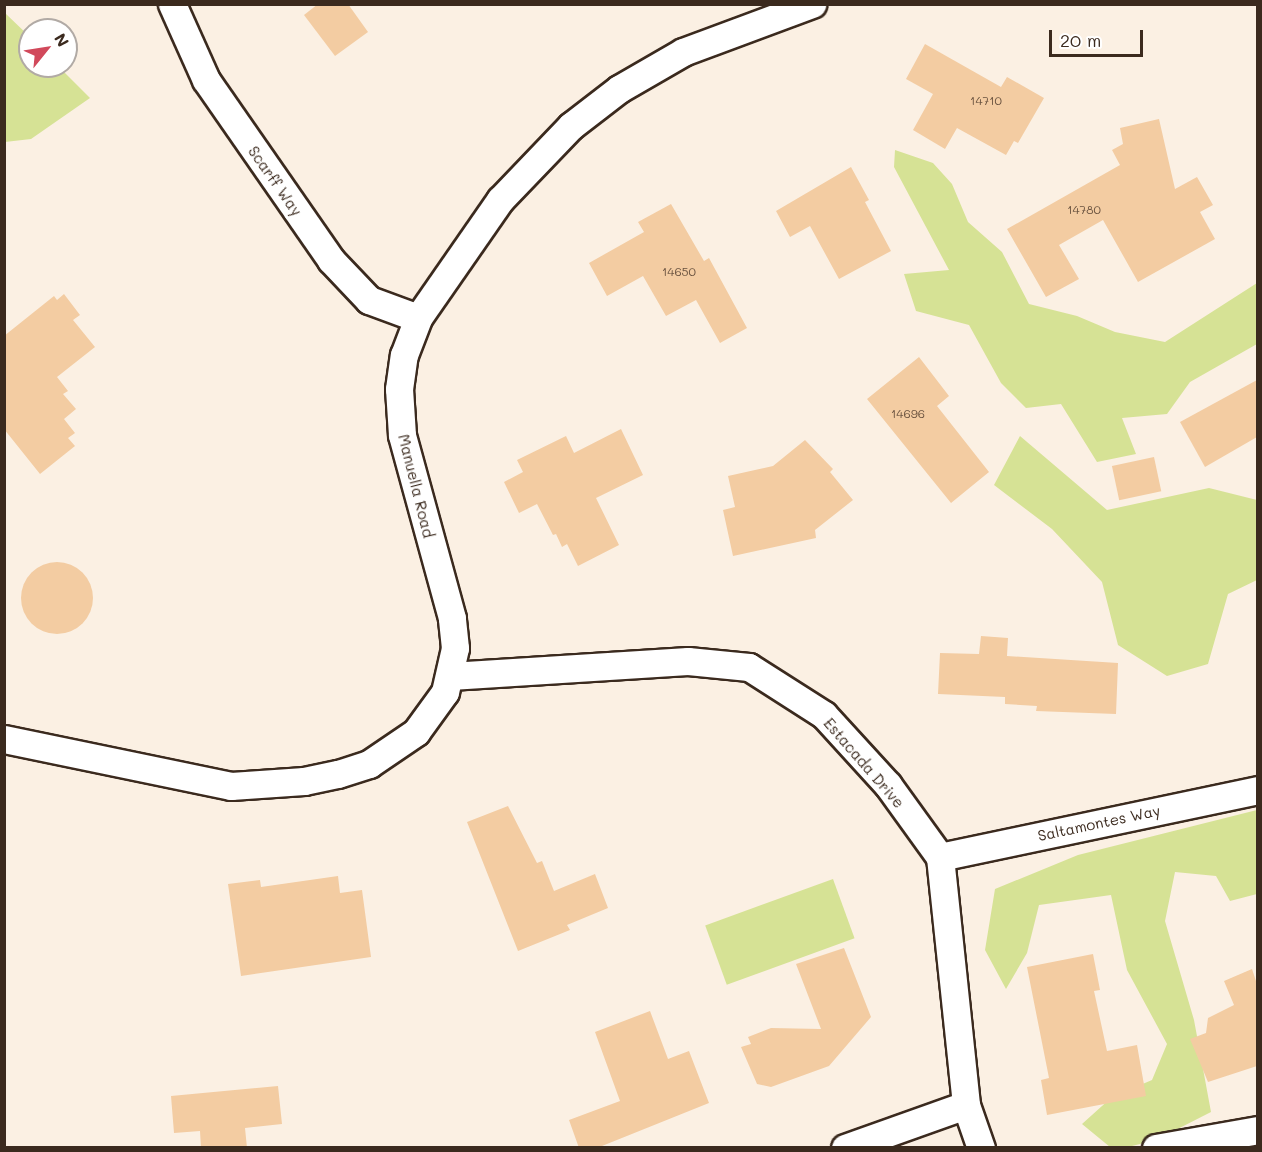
<!DOCTYPE html>
<html>
<head>
<meta charset="utf-8">
<style>
  body { margin:0 }
  #map { position:relative; width:1262px; height:1152px; overflow:hidden; background:#fbf0e3; font-family:Mali,sans-serif }
  div>[style] { position:absolute }
  .green>* { inset:0; background:#d6e295; transform-origin:0 0 }
  .building>* { inset:0; background:#f3cca2; transform-origin:0 0 }
  .round { border-radius:50% }
  .roads { filter:drop-shadow(2px 0 #3b2a1e) drop-shadow(-2px 0 #3b2a1e) drop-shadow(0 2px #3b2a1e) drop-shadow(0 -2px #3b2a1e) }
  .street>* { height:27px; margin:-13.5px; padding:0 13.5px; transform-origin:13.5px; border-radius:13.5px; background:#fff }
  span { translate:-50% -50%; white-space:nowrap; text-align:center; line-height:1.15; -webkit-text-stroke:6px #fff; paint-order:stroke }
  .number-label { font-size:12px; color:#69523f }
  .number-label span { -webkit-text-stroke-width:0 }
  .street-label { font-size:15px; color:#3b2a1e }
  .frame { position:absolute; inset:0; border:6px solid #3b2a1e; pointer-events:none }
  .north { position:absolute; left:18px; top:18px; width:60px; height:60px; box-sizing:border-box; background:#fff; border:2px solid #b1aaa5; border-radius:50%; rotate:60deg; font-size:16px; font-weight:700; line-height:24px; text-align:center; color:#3b2a1e }
  .north::after { content:''; display:block; margin:auto; width:21px; height:27px; background:#d1495b; clip-path:polygon(50% 0,100% 100%,50% 72%,0 100%) }
  .scale { position:absolute; left:1049px; top:30px; width:94px; height:27px; box-sizing:border-box; border:3px solid #3b2a1e; border-top:0; padding-left:8px; font-size:18px; line-height:21px; white-space:nowrap; color:#3b2a1e; -webkit-text-stroke:4px #fff; paint-order:stroke }
</style>
</head>
<body>
<div id="map">
  <div class="green">
    <i style="clip-path:polygon(5px 13px,30px 37px,30px 66px,58px 66px,90px 98px,31px 139px,5px 142px)"></i>
    <i style="clip-path:polygon(895px 150px,933px 163px,952px 184px,968px 222px,1002px 252px,1029px 304px,1077px 316px,1115px 332px,1165px 342px,1257px 283px,1257px 344px,1190px 382px,1167px 414px,1122px 418px,1136px 454px,1097px 462px,1061px 404px,1026px 408px,1001px 383px,969px 325px,916px 311px,904px 274px,949px 270px,894px 167px)"></i>
    <i style="clip-path:polygon(1020px 436px,1107px 510px,1209px 488px,1257px 500px,1257px 580px,1228px 594px,1208px 664px,1167px 676px,1118px 645px,1102px 582px,1052px 529px,994px 485px)"></i>
    <i style="clip-path:polygon(1257px 810px,1257px 894px,1230px 901px,1216px 876px,1175px 872px,1165px 921px,1194px 1020px,1211px 1112px,1156px 1140px,1128px 1147px,1110px 1147px,1082px 1124px,1112px 1097px,1152px 1080px,1167px 1044px,1127px 970px,1111px 895px,1039px 905px,1027px 953px,1006px 989px,985px 950px,995px 889px,1078px 855px)"></i>
    <i style="left:833px;top:879px;width:63px;height:136px;rotate:70deg"></i>
  </div>
  <div class="building">
    <i style="clip-path:polygon(318px 4px,348px 4px,368px 32px,335px 56px,304px 15px)"></i>
    <i style="clip-path:polygon(925px 44px,1001px 87px,1007px 77px,1044px 98px,1018px 143px,1014px 141px,1006px 155px,957px 128px,945px 149px,913px 130px,933px 94px,906px 79px)"></i>
    <i style="clip-path:polygon(1159px 119px,1175px 189px,1197px 177px,1213px 205px,1200px 212px,1215px 239px,1138px 282px,1103px 220px,1059px 245px,1079px 279px,1046px 297px,1007px 229px,1120px 165px,1112px 150px,1123px 144px,1120px 128px)"></i>
    <i style="clip-path:polygon(851px 167px,869px 200px,865px 202px,891px 251px,839px 279px,810px 226px,790px 237px,776px 211px)"></i>
    <i style="clip-path:polygon(671px 204px,704px 261px,709px 258px,747px 328px,720px 343px,696px 300px,666px 316px,643px 276px,607px 296px,589px 263px,644px 232px,638px 222px)"></i>
    <i style="clip-path:polygon(64px 294px,80px 315px,73px 320px,95px 347px,57px 377px,68px 391px,63px 394px,76px 409px,64px 419px,75px 433px,68px 438px,75px 446px,40px 474px,4px 429px,4px 336px,54px 296px,57px 300px)"></i>
    <i style="clip-path:polygon(919px 357px,949px 396px,937px 406px,989px 472px,951px 503px,867px 399px)"></i>
    <i style="clip-path:polygon(1257px 380px,1257px 437px,1205px 467px,1180px 422px)"></i>
    <i style="clip-path:polygon(621px 429px,643px 475px,596px 498px,619px 545px,578px 566px,567px 544px,562px 547px,556px 534px,553px 535px,537px 504px,519px 513px,504px 482px,523px 472px,517px 460px,566px 436px,574px 453px)"></i>
    <i style="clip-path:polygon(805px 440px,833px 469px,830px 472px,853px 500px,815px 530px,816px 538px,733px 556px,723px 510px,735px 507px,728px 476px,773px 466px)"></i>
    <i style="left:1154px;top:457px;width:35px;height:43px;rotate:78deg"></i>
    <i class="round" style="left:21px;top:562px;width:72px;height:72px"></i>
    <i style="clip-path:polygon(981px 636px,1008px 638px,1007px 656px,1118px 663px,1116px 714px,1036px 711px,1037px 706px,1005px 704px,1005px 697px,938px 694px,940px 653px,979px 654px)"></i>
    <i style="clip-path:polygon(508px 806px,537px 863px,542px 861px,554px 891px,595px 874px,608px 908px,567px 925px,570px 930px,518px 951px,467px 822px)"></i>
    <i style="clip-path:polygon(338px 876px,340px 893px,362px 890px,371px 957px,241px 976px,228px 884px,260px 880px,261px 887px)"></i>
    <i style="clip-path:polygon(844px 948px,871px 1017px,829px 1066px,771px 1087px,757px 1084px,741px 1047px,751px 1044px,748px 1037px,771px 1028px,821px 1029px,796px 964px)"></i>
    <i style="clip-path:polygon(1093px 954px,1100px 990px,1094px 991px,1107px 1051px,1137px 1045px,1146px 1096px,1047px 1115px,1041px 1080px,1049px 1078px,1027px 967px)"></i>
    <i style="clip-path:polygon(1252px 969px,1257px 984px,1257px 1066px,1208px 1082px,1190px 1039px,1206px 1033px,1208px 1018px,1234px 1005px,1224px 981px)"></i>
    <i style="clip-path:polygon(650px 1011px,668px 1059px,689px 1051px,709px 1103px,597px 1148px,579px 1148px,569px 1120px,620px 1101px,595px 1032px)"></i>
    <i style="clip-path:polygon(278px 1086px,282px 1124px,245px 1128px,247px 1148px,201px 1148px,200px 1131px,174px 1133px,171px 1096px)"></i>
  </div>
  <div class="roads">
    <div class="street">
      <i style="left:172px;top:4px;width:83px;rotate:65.9deg"></i>
      <i style="left:206px;top:80px;width:219px;rotate:55.2deg"></i>
      <i style="left:331px;top:260px;width:55px;rotate:46.5deg"></i>
      <i style="left:369px;top:300px;width:52px;rotate:20.2deg"></i>
      <i style="left:450px;top:676px;width:238px;rotate:-3.6deg"></i>
      <i style="left:688px;top:661px;width:61px;rotate:5.6deg"></i>
      <i style="left:749px;top:667px;width:89px;rotate:32.6deg"></i>
      <i style="left:824px;top:715px;width:95px;rotate:47.6deg"></i>
      <i style="left:888px;top:785px;width:89px;rotate:54.2deg"></i>
      <i style="left:940px;top:857px;width:249px;rotate:84deg"></i>
      <i style="left:966px;top:1105px;width:46px;rotate:70.8deg"></i>
      <i style="left:4px;top:739px;width:232px;rotate:11.7deg"></i>
      <i style="left:231px;top:786px;width:73px;rotate:-3.9deg"></i>
      <i style="left:304px;top:781px;width:35px;rotate:-12deg"></i>
      <i style="left:338px;top:774px;width:33px;rotate:-18deg"></i>
      <i style="left:369px;top:764px;width:57px;rotate:-34.2deg"></i>
      <i style="left:416px;top:732px;width:49px;rotate:-54.1deg"></i>
      <i style="left:445px;top:692px;width:45px;rotate:-77.2deg"></i>
      <i style="left:455px;top:648px;width:30px;rotate:-96deg"></i>
      <i style="left:452px;top:618px;width:190px;rotate:-105.3deg"></i>
      <i style="left:402px;top:435px;width:46px;rotate:-93.7deg"></i>
      <i style="left:399px;top:389px;width:34px;rotate:-82deg"></i>
      <i style="left:404px;top:355px;width:40px;rotate:-69deg"></i>
      <i style="left:418px;top:318px;width:144px;rotate:-55.2deg"></i>
      <i style="left:500px;top:200px;width:103px;rotate:-46.2deg"></i>
      <i style="left:571px;top:126px;width:61px;rotate:-37.6deg"></i>
      <i style="left:619px;top:89px;width:74px;rotate:-30deg"></i>
      <i style="left:683px;top:52px;width:138px;rotate:-20.4deg"></i>
      <i style="left:940px;top:857px;width:325px;rotate:-11.9deg"></i>
      <i style="left:845px;top:1148px;width:128px;rotate:-19.6deg"></i>
      <i style="left:1156px;top:1148px;width:104px;rotate:-10deg"></i>
    </div>
  </div>
  <div class="number-label">
    <span style="left:986px;top:101px">14710</span>
    <span style="left:1084px;top:210px">14780</span>
    <span style="left:679px;top:272px">14650</span>
    <span style="left:908px;top:414px">14696</span>
  </div>
  <div class="street-label">
    <span style="left:275px;top:181px;rotate:55deg">Scarff Way</span>
    <span style="left:416px;top:486px;rotate:76deg">Manuella Road</span>
    <span style="left:864px;top:763px;rotate:49deg">Estacada Drive</span>
    <span style="left:1099px;top:823px;rotate:-12deg">Saltamontes Way</span>
  </div>
  <div class="frame"></div>
  <div class="north">N</div>
  <div class="scale">20 m</div>
</div>
</body>
</html>
